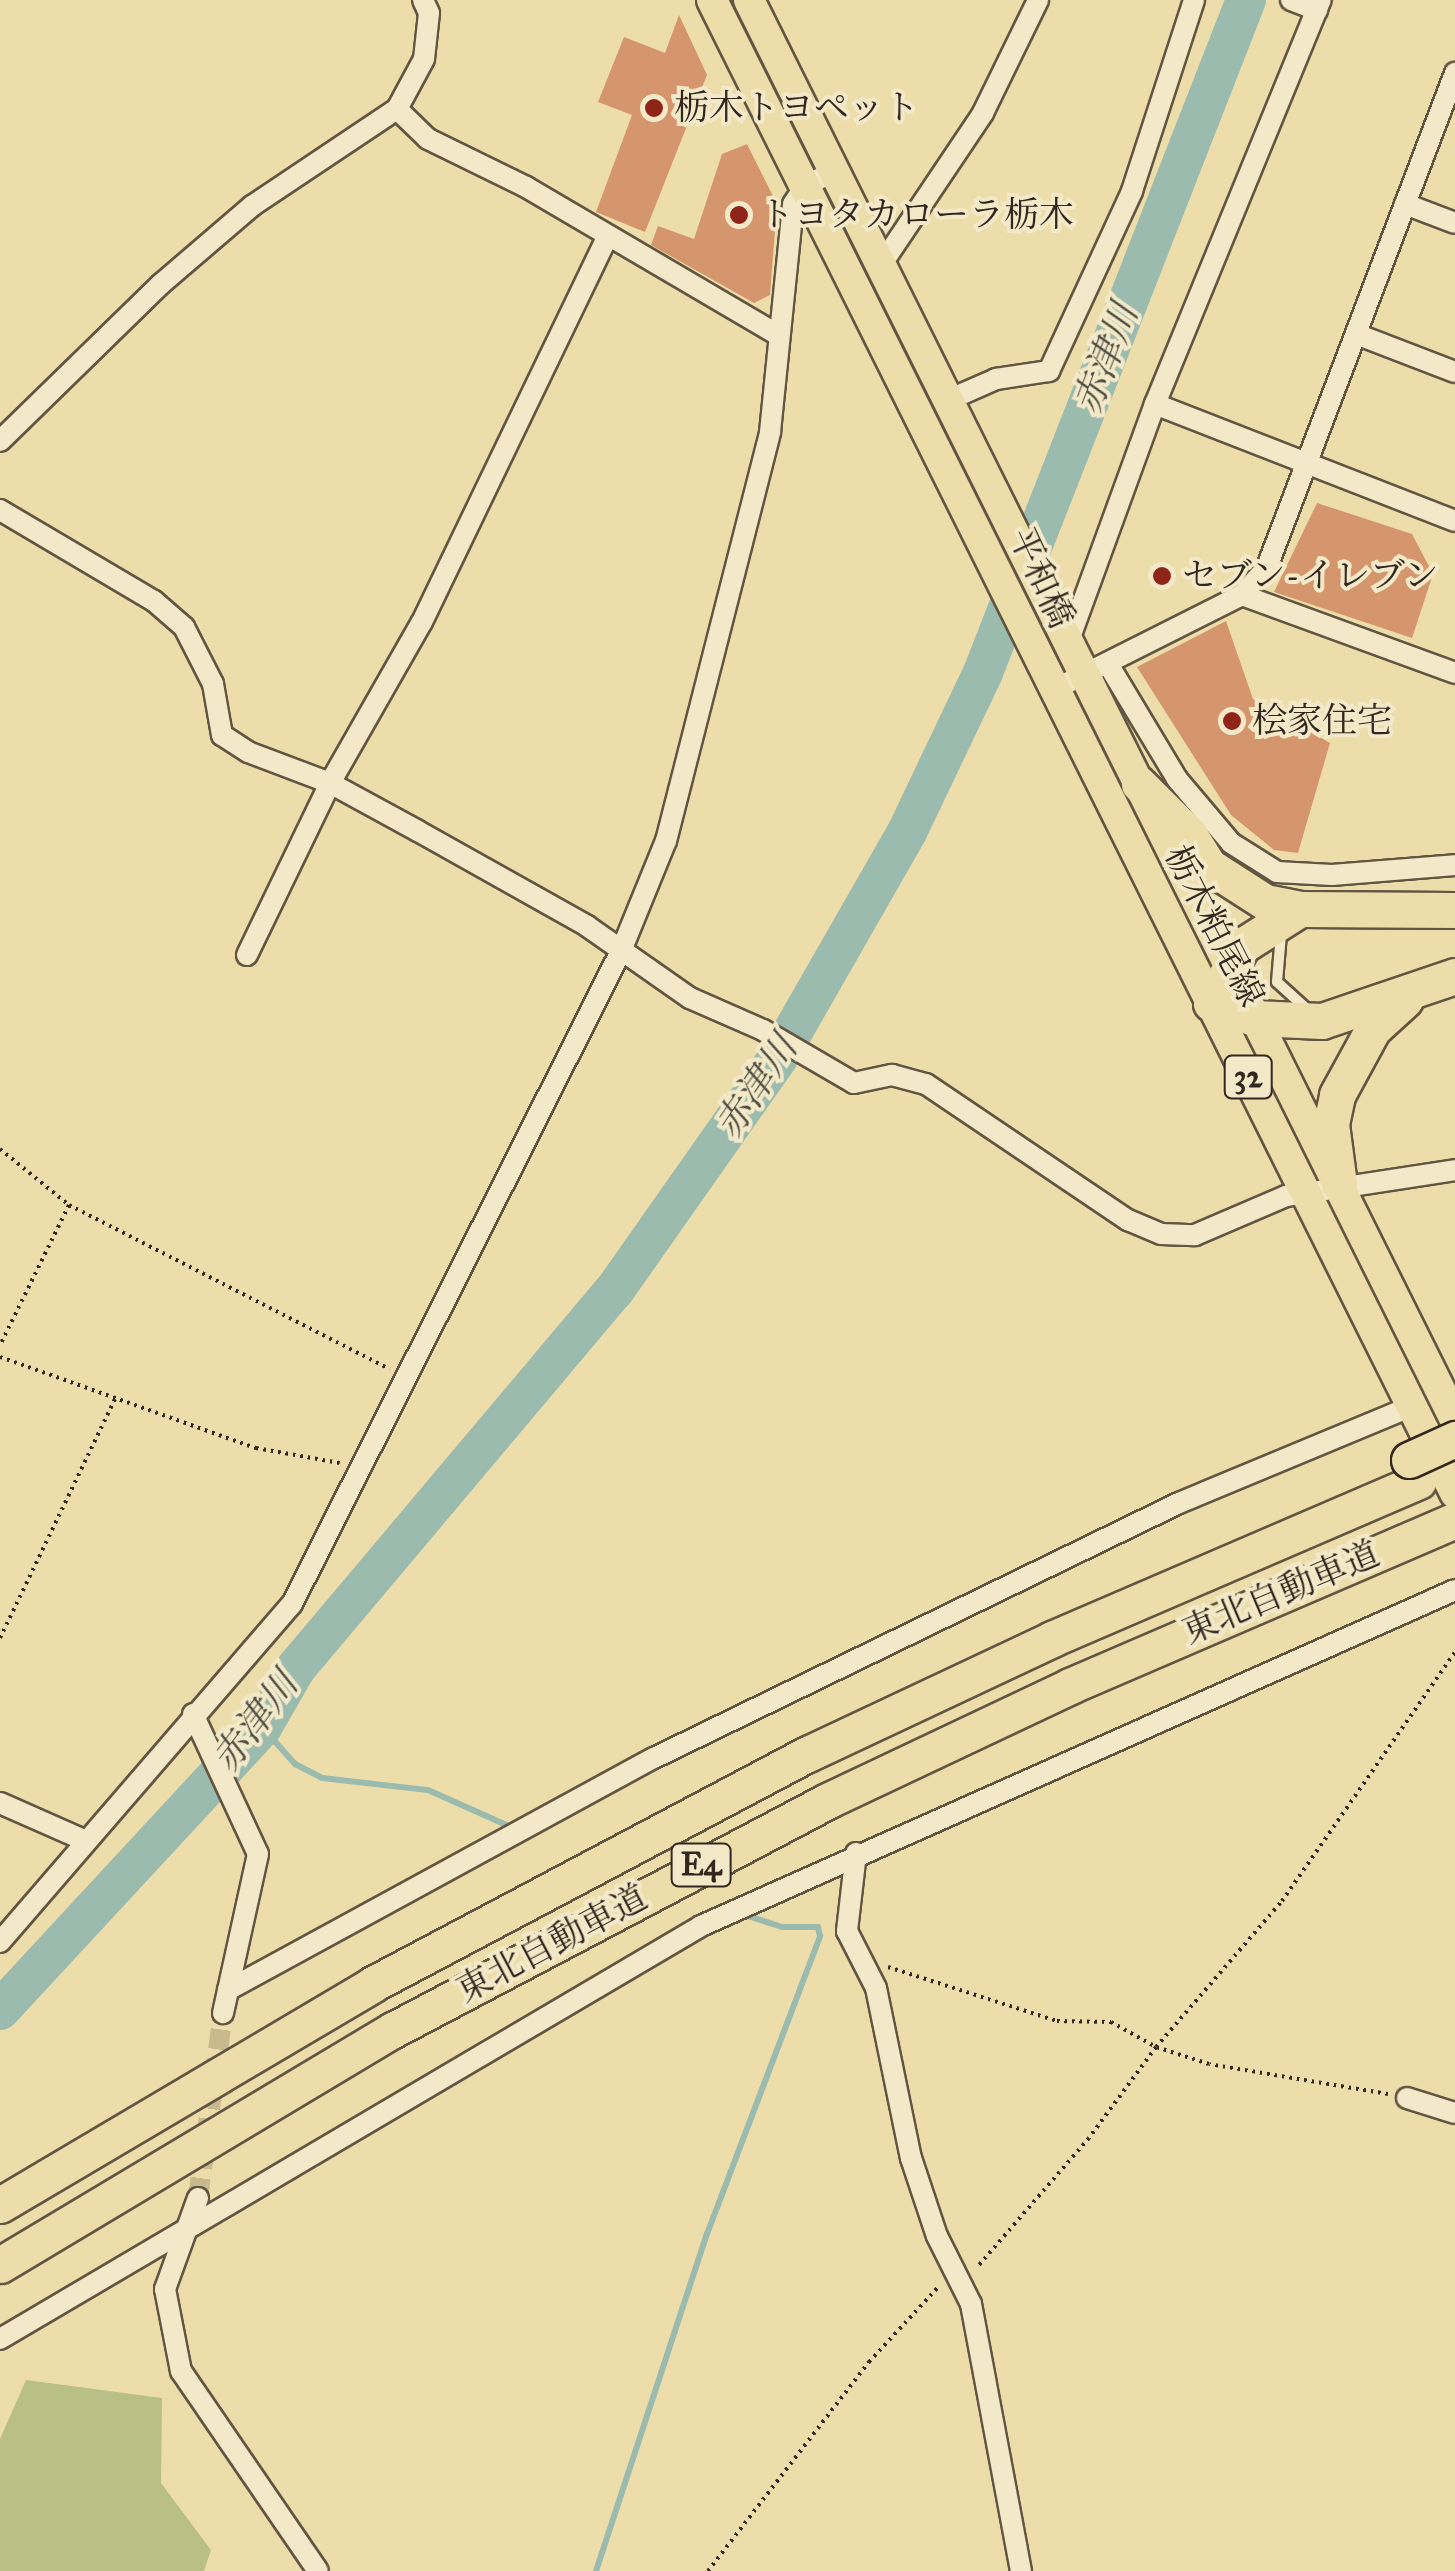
<!DOCTYPE html>
<html>
<head>
<meta charset="utf-8">
<style>
  body { margin:0 }
  #map { position:relative; width:1455px; height:2571px; overflow:hidden; background:#edddaa; font-family:"IM FELL Great Primer","Noto Serif JP",serif }
  div>[style] { position:absolute }
  .green>* { inset:0; background:#b9c087 }
  .stream>* { height:6px; margin:-3px; padding:0 3px; transform-origin:3px; border-radius:3px; background:#9abbae }
  .river>* { height:40px; margin:-20px; padding:0 20px; transform-origin:20px; border-radius:20px; background:#9abbae }
  .building>* { inset:0; background:#d5966d }
  .minor-tunnel>* { height:20px; margin-top:-10px; transform-origin:0; background:repeating-linear-gradient(90deg,#c8b98e 0 20px,transparent 0 30px) }
  .path>* { height:4px; margin-top:-2px; transform-origin:0; background:repeating-linear-gradient(90deg,#33281f 0 2.5px,transparent 0 7.5px) }
  .roads { filter:drop-shadow(2px 0 #625542) drop-shadow(-2px 0 #625542) drop-shadow(0 2px #625542) drop-shadow(0 -2px #625542) }
  .service>* { height:10px; margin:-5px; padding:0 5px; transform-origin:5px; border-radius:5px; background:#f3e9c8 }
  .minor>* { height:20px; margin:-10px; padding:0 10px; transform-origin:10px; border-radius:10px; background:#f3e9c8 }
  .primary>* { height:30px; margin:-15px; padding:0 15px; transform-origin:15px; border-radius:15px; background:#edddaa }
  .motorway>* { height:35px; margin:-17.5px; padding:0 17.5px; transform-origin:17.5px; border-radius:17.5px; background:#edddaa }
  .bridges { filter:drop-shadow(2px 0 #33281f) drop-shadow(-2px 0 #33281f) drop-shadow(0 2px #33281f) drop-shadow(0 -2px #33281f) }
  .motorway-bridge>* { height:35px; margin:-17.5px; padding:0 17.5px; transform-origin:17.5px; border-radius:17.5px; background:#edddaa }
  .dots>* { width:28px; height:28px; translate:-50% -50%; box-sizing:border-box; border:5px solid #f3e9c8; border-radius:50% }
  span { translate:-50% -50%; white-space:nowrap; text-align:center; line-height:1.15; -webkit-text-stroke:8px #f3e9c8; paint-order:stroke }
  .shield-label span { padding:2px 8px; background:#f3e9c8; border:2px solid; border-radius:8px; -webkit-text-stroke-width:0 }
  .shield-label { font-size:32px; color:#33281f; font-weight:700 }
  .poi-label { font-size:35px; color:#33281f }
  .left { translate:0 -50%; text-align:left }
  .street-label { font-size:35px; color:#33281f }
  .water-label { font-size:38px; color:#4d4d43; font-style:italic }
</style>
</head>
<body>
<div id="map">
  <div class="green">
    <i style="clip-path:polygon(26px 2380px,162px 2398px,161px 2483px,211px 2550px,204px 2571px,0 2571px,0 2439px)"></i>
  </div>
  <div class="stream">
    <i style="left:262px;top:1727px;width:50px;rotate:48.3deg"></i>
    <i style="left:295px;top:1764px;width:30px;rotate:27deg"></i>
    <i style="left:322px;top:1778px;width:107px;rotate:6.5deg"></i>
    <i style="left:428px;top:1790px;width:89px;rotate:24deg"></i>
    <i style="left:596px;top:2571px;width:355px;rotate:-71.8deg"></i>
    <i style="left:707px;top:2234px;width:319px;rotate:-69.2deg"></i>
    <i style="left:820px;top:1936px;width:9px;rotate:-103deg"></i>
    <i style="left:818px;top:1927px;width:36px;rotate:180deg"></i>
    <i style="left:782px;top:1927px;width:36px;rotate:-162deg"></i>
  </div>
  <div class="river">
    <i style="left:0;top:2010px;width:386px;rotate:-47.2deg"></i>
    <i style="left:262px;top:1727px;width:68px;rotate:-60deg"></i>
    <i style="left:296px;top:1668px;width:493px;rotate:-49.9deg"></i>
    <i style="left:614px;top:1291px;width:284px;rotate:-54.9deg"></i>
    <i style="left:777px;top:1059px;width:262px;rotate:-60.2deg"></i>
    <i style="left:907px;top:832px;width:174px;rotate:-64.5deg"></i>
    <i style="left:982px;top:675px;width:725px;rotate:-68.64deg"></i>
  </div>
  <div class="building">
    <i style="clip-path:polygon(679px 15px,707px 75px,645px 232px,596px 212px,632px 115px,598px 102px,624px 37px,665px 53px)"></i>
    <i style="clip-path:polygon(747px 144px,777px 204px,770px 295px,754px 303px,651px 245px,658px 226px,694px 239px,722px 154px)"></i>
    <i style="clip-path:polygon(1317px 503px,1412px 534px,1433px 574px,1412px 638px,1274px 592px)"></i>
    <i style="clip-path:polygon(1226px 621px,1253px 699px,1330px 743px,1298px 853px,1274px 850px,1231px 815px,1137px 667px)"></i>
  </div>
  <div class="minor-tunnel">
    <i style="left:198px;top:2198px;width:187px;rotate:-82.3deg"></i>
  </div>
  <div class="path">
    <i style="left:0;top:1149px;width:89px;rotate:39.1deg"></i>
    <i style="left:69px;top:1205px;width:156px;rotate:116.2deg"></i>
    <i style="left:69px;top:1205px;width:360px;rotate:27.1deg"></i>
    <i style="left:0;top:1357px;width:272px;rotate:19.6deg"></i>
    <i style="left:256px;top:1448px;width:85px;rotate:10.1deg"></i>
    <i style="left:0;top:1638px;width:265px;rotate:-64.3deg"></i>
    <i style="left:888px;top:1967px;width:177px;rotate:17.7deg"></i>
    <i style="left:1057px;top:2021px;width:54px;rotate:1.1deg"></i>
    <i style="left:1111px;top:2022px;width:51px;rotate:29.1deg"></i>
    <i style="left:1156px;top:2047px;width:113px;rotate:126.4deg"></i>
    <i style="left:1089px;top:2138px;width:169px;rotate:130.9deg"></i>
    <i style="left:1388px;top:2094px;width:181px;rotate:-170.5deg"></i>
    <i style="left:1209px;top:2064px;width:56px;rotate:-162.2deg"></i>
    <i style="left:1156px;top:2047px;width:193px;rotate:-49.2deg"></i>
    <i style="left:1282px;top:1901px;width:303px;rotate:-55.2deg"></i>
    <i style="left:708px;top:2571px;width:264px;rotate:-52.4deg"></i>
    <i style="left:869px;top:2362px;width:105px;rotate:-47.3deg"></i>
  </div>
  <div class="roads">
    <div class="service">
      <i style="left:1281px;top:934px;width:48px;rotate:94.8deg"></i>
      <i style="left:1277px;top:982px;width:38px;rotate:42deg"></i>
    </div>
    <div class="minor">
      <i style="left:423px;top:0;width:14px;rotate:65deg"></i>
      <i style="left:429px;top:13px;width:46px;rotate:96.2deg"></i>
      <i style="left:424px;top:59px;width:57px;rotate:118.4deg"></i>
      <i style="left:397px;top:109px;width:43px;rotate:44.1deg"></i>
      <i style="left:428px;top:139px;width:109px;rotate:26.1deg"></i>
      <i style="left:526px;top:187px;width:292px;rotate:30.4deg"></i>
      <i style="left:1291px;top:0;width:28px;rotate:21deg"></i>
      <i style="left:1405px;top:204px;width:53px;rotate:20.8deg"></i>
      <i style="left:879px;top:268px;width:187px;rotate:-56.1deg"></i>
      <i style="left:983px;top:113px;width:126px;rotate:-64deg"></i>
      <i style="left:1356px;top:334px;width:106px;rotate:21deg"></i>
      <i style="left:946px;top:401px;width:55px;rotate:-23.7deg"></i>
      <i style="left:996px;top:379px;width:54px;rotate:-8.6deg"></i>
      <i style="left:1049px;top:371px;width:198px;rotate:-65.2deg"></i>
      <i style="left:1132px;top:191px;width:201px;rotate:-72deg"></i>
      <i style="left:1155px;top:404px;width:322px;rotate:21.3deg"></i>
      <i style="left:0;top:441px;width:225px;rotate:-44.3deg"></i>
      <i style="left:161px;top:284px;width:120px;rotate:-40.6deg"></i>
      <i style="left:252px;top:206px;width:174px;rotate:-33.8deg"></i>
      <i style="left:0;top:510px;width:179px;rotate:30.6deg"></i>
      <i style="left:154px;top:601px;width:40px;rotate:41deg"></i>
      <i style="left:184px;top:627px;width:64px;rotate:63deg"></i>
      <i style="left:213px;top:684px;width:52px;rotate:80deg"></i>
      <i style="left:222px;top:735px;width:31px;rotate:33deg"></i>
      <i style="left:248px;top:752px;width:88px;rotate:20.7deg"></i>
      <i style="left:330px;top:783px;width:100px;rotate:28.6deg"></i>
      <i style="left:418px;top:831px;width:194px;rotate:29.3deg"></i>
      <i style="left:587px;top:926px;width:126px;rotate:35deg"></i>
      <i style="left:690px;top:998px;width:80px;rotate:23.7deg"></i>
      <i style="left:763px;top:1030px;width:105px;rotate:30.2deg"></i>
      <i style="left:854px;top:1083px;width:39px;rotate:-12deg"></i>
      <i style="left:892px;top:1075px;width:35px;rotate:15deg"></i>
      <i style="left:926px;top:1084px;width:244px;rotate:34deg"></i>
      <i style="left:1128px;top:1220px;width:36px;rotate:23deg"></i>
      <i style="left:1161px;top:1234px;width:34px;rotate:2deg"></i>
      <i style="left:1195px;top:1235px;width:99px;rotate:-23.2deg"></i>
      <i style="left:1286px;top:1196px;width:171px;rotate:-8.7deg"></i>
      <i style="left:1242px;top:595px;width:227px;rotate:20.1deg"></i>
      <i style="left:1068px;top:643px;width:254px;rotate:-70deg"></i>
      <i style="left:1155px;top:404px;width:437px;rotate:-67.7deg"></i>
      <i style="left:1108px;top:664px;width:134px;rotate:59deg"></i>
      <i style="left:1177px;top:779px;width:84px;rotate:49.8deg"></i>
      <i style="left:1231px;top:843px;width:54px;rotate:32.2deg"></i>
      <i style="left:1277px;top:872px;width:55px;rotate:3.1deg"></i>
      <i style="left:1332px;top:875px;width:123px;rotate:-4.6deg"></i>
      <i style="left:1053px;top:690px;width:212px;rotate:-26.7deg"></i>
      <i style="left:1242px;top:595px;width:38px;rotate:-48deg"></i>
      <i style="left:1267px;top:567px;width:529px;rotate:-69.16deg"></i>
      <i style="left:247px;top:955px;width:191px;rotate:-64.2deg"></i>
      <i style="left:330px;top:783px;width:185px;rotate:-60.3deg"></i>
      <i style="left:422px;top:622px;width:424px;rotate:-64.3deg"></i>
      <i style="left:193px;top:1714px;width:154px;rotate:65.1deg"></i>
      <i style="left:258px;top:1854px;width:163px;rotate:102.4deg"></i>
      <i style="left:0;top:1803px;width:92px;rotate:23.8deg"></i>
      <i style="left:856px;top:1853px;width:79px;rotate:96.6deg"></i>
      <i style="left:847px;top:1931px;width:64px;rotate:63deg"></i>
      <i style="left:876px;top:1988px;width:174px;rotate:78.4deg"></i>
      <i style="left:911px;top:2158px;width:82px;rotate:71.6deg"></i>
      <i style="left:937px;top:2236px;width:76px;rotate:63.4deg"></i>
      <i style="left:971px;top:2304px;width:272px;rotate:79.4deg"></i>
      <i style="left:0;top:1942px;width:447px;rotate:-49.2deg"></i>
      <i style="left:292px;top:1604px;width:731px;rotate:-63.26deg"></i>
      <i style="left:621px;top:951px;width:119px;rotate:-67.8deg"></i>
      <i style="left:666px;top:841px;width:422px;rotate:-75.7deg"></i>
      <i style="left:770px;top:432px;width:229px;rotate:-84.2deg"></i>
      <i style="left:793px;top:204px;width:22px;rotate:-56deg"></i>
      <i style="left:805px;top:186px;width:31px;rotate:-27deg"></i>
      <i style="left:228px;top:1990px;width:485px;rotate:-28.6deg"></i>
      <i style="left:654px;top:1758px;width:584px;rotate:-25.91deg"></i>
      <i style="left:1179px;top:1503px;width:252px;rotate:-22.6deg"></i>
      <i style="left:1407px;top:2098px;width:50px;rotate:17.4deg"></i>
      <i style="left:198px;top:2198px;width:97px;rotate:109.9deg"></i>
      <i style="left:165px;top:2289px;width:84px;rotate:79deg"></i>
      <i style="left:181px;top:2371px;width:242px;rotate:55.6deg"></i>
      <i style="left:0;top:2339px;width:814px;rotate:-30.5deg"></i>
      <i style="left:701px;top:1926px;width:825px;rotate:-24.02deg"></i>
    </div>
    <div class="primary">
      <i style="left:712px;top:0;width:1668px;rotate:63.54deg"></i>
      <i style="left:749px;top:0;width:1586px;rotate:63.56deg"></i>
    </div>
    <div class="motorway">
      <i style="left:1139px;top:784px;width:71px;rotate:45deg"></i>
      <i style="left:1189px;top:834px;width:38px;rotate:58deg"></i>
      <i style="left:1209px;top:866px;width:67px;rotate:32.7deg"></i>
      <i style="left:1265px;top:902px;width:36px;rotate:11deg"></i>
      <i style="left:1300px;top:909px;width:155px;rotate:0.4deg"></i>
      <i style="left:1300px;top:909px;width:69px;rotate:147.5deg"></i>
      <i style="left:1242px;top:946px;width:65px;rotate:118.5deg"></i>
      <i style="left:1211px;top:1003px;width:46px;rotate:19.2deg"></i>
      <i style="left:1254px;top:1018px;width:68px;rotate:2.5deg"></i>
      <i style="left:1322px;top:1021px;width:140px;rotate:-18.7deg"></i>
      <i style="left:1339px;top:1184px;width:61px;rotate:-97.6deg"></i>
      <i style="left:1331px;top:1124px;width:30px;rotate:-78deg"></i>
      <i style="left:1337px;top:1095px;width:75px;rotate:-61.4deg"></i>
      <i style="left:1373px;top:1029px;width:43px;rotate:-42.2deg"></i>
      <i style="left:0;top:2205px;width:434px;rotate:-30.6deg"></i>
      <i style="left:373px;top:1984px;width:492px;rotate:-27.9deg"></i>
      <i style="left:808px;top:1754px;width:270px;rotate:-25.2deg"></i>
      <i style="left:1052px;top:1639px;width:399px;rotate:-23.3deg"></i>
      <i style="left:0;top:2265px;width:458px;rotate:-30.9deg"></i>
      <i style="left:393px;top:2030px;width:491px;rotate:-27.8deg"></i>
      <i style="left:827px;top:1801px;width:269px;rotate:-25.3deg"></i>
      <i style="left:1070px;top:1686px;width:419px;rotate:-23.3deg"></i>
    </div>
  </div>
  <div class="bridges">
    <div class="motorway-bridge">
      <i style="left:1409px;top:1460px;width:51px;rotate:-24.5deg"></i>
    </div>
  </div>
  <div class="dots">
    <i style="left:654px;top:108px;background:#8f2418"></i>
    <i style="left:739px;top:215px;background:#8f2418"></i>
    <i style="left:1162px;top:576px;background:#8f2418"></i>
    <i style="left:1232px;top:721px;background:#8f2418"></i>
  </div>
  <div class="shield-label">
    <span style="left:1248px;top:1077px">32</span>
    <span style="left:701px;top:1865px">E4</span>
  </div>
  <div class="poi-label">
    <span class="left" style="left:674px;top:108px">栃木トヨペット</span>
    <span class="left" style="left:759px;top:215px">トヨタカローラ栃木</span>
    <span class="left" style="left:1182px;top:576px">セブン-イレブン</span>
    <span class="left" style="left:1252px;top:721px">桧家住宅</span>
  </div>
  <div class="street-label">
    <span style="left:1041px;top:578px;rotate:65deg">平和橋</span>
    <span style="left:1214px;top:926px;rotate:63deg">栃木粕尾線</span>
    <span style="left:1281px;top:1593px;rotate:-23deg">東北自動車道</span>
    <span style="left:552px;top:1944px;rotate:-28deg">東北自動車道</span>
  </div>
  <div class="water-label">
    <span style="left:1106px;top:359px;rotate:-69deg">赤津川</span>
    <span style="left:756px;top:1087px;rotate:-56deg">赤津川</span>
    <span style="left:255px;top:1722px;rotate:-53deg">赤津川</span>
  </div>
</div>
</body>
</html>
